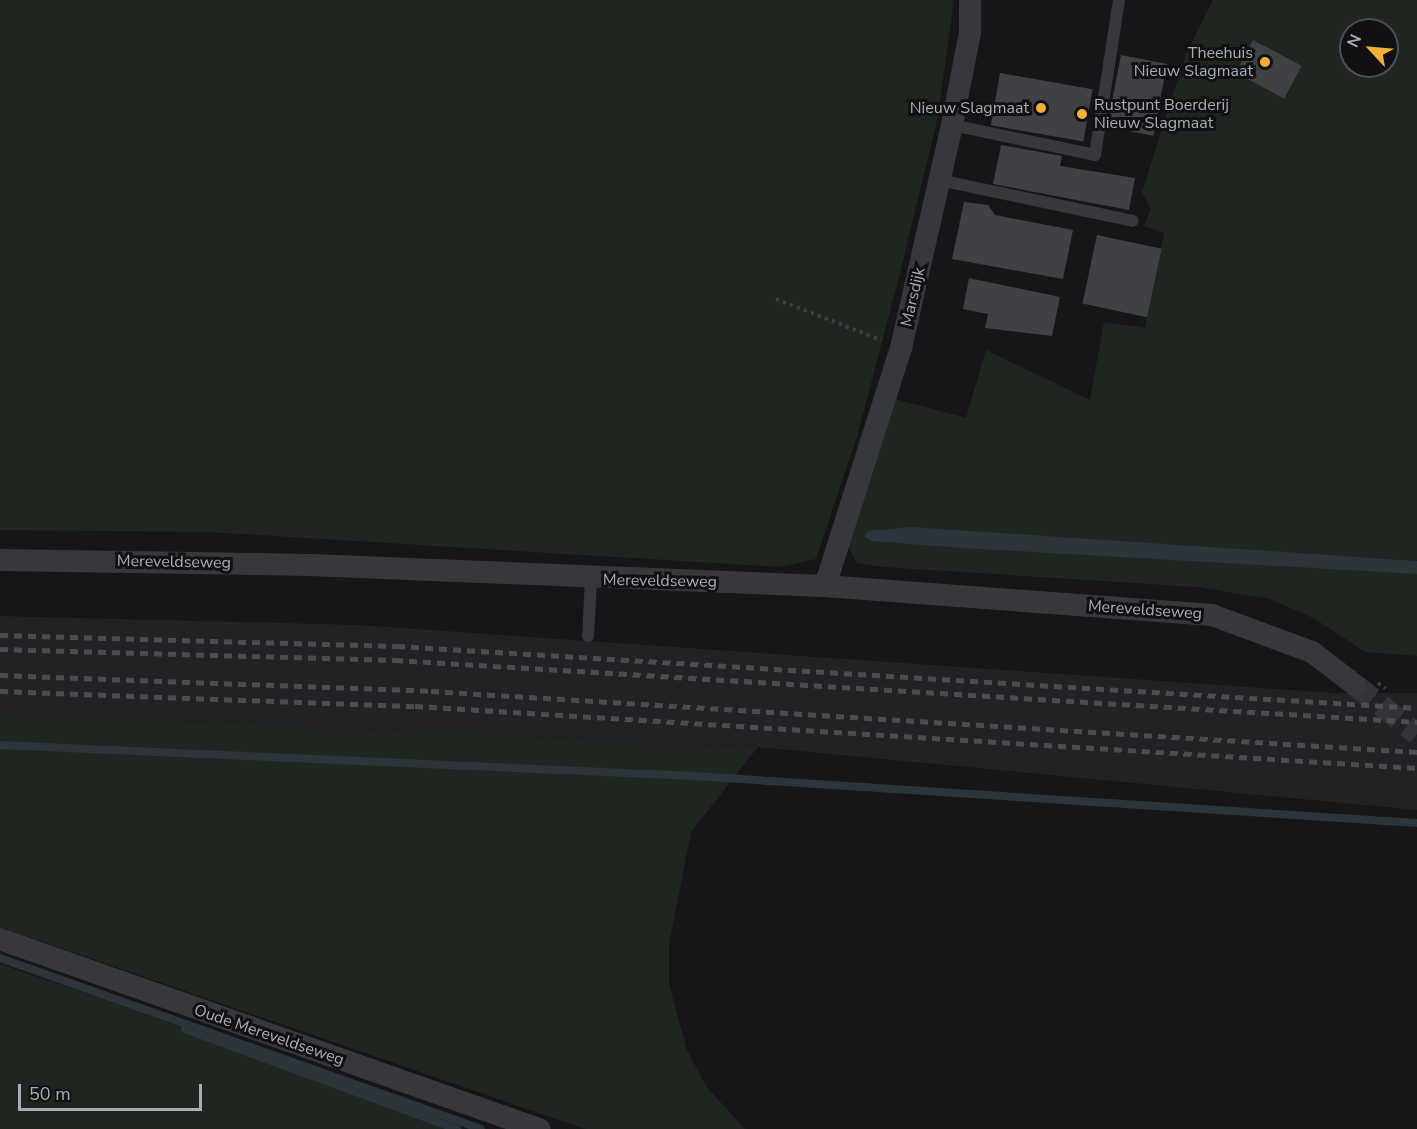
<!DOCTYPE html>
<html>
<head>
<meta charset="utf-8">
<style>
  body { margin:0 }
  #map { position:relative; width:1417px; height:1129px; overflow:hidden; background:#161618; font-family:"Nunito Sans",sans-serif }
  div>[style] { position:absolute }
  .built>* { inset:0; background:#222225 }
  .green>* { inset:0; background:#1e261f }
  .water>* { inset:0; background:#2c353c }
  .stream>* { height:8px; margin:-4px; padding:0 4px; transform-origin:4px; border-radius:4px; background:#2c353c }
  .building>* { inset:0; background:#404145; transform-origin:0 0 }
  .street-tunnel>* { height:22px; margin-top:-11px; transform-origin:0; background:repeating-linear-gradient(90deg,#333438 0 22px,transparent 0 33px) }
  .path>* { height:4px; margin-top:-2px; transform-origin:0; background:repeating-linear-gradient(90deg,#3d3f44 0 3px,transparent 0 7.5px) }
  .lane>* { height:12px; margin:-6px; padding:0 6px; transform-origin:6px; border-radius:6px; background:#37383d }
  .street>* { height:22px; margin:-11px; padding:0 11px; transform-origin:11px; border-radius:11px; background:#37383d }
  .rail>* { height:4.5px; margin-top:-2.25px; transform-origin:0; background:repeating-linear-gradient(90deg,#4a4c52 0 8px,transparent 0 14px) }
  .dots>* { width:16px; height:16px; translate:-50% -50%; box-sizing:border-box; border:3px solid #111113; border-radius:50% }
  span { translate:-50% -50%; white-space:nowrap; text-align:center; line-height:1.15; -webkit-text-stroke:6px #111113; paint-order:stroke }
  .poi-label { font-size:16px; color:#a8adb8 }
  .right { translate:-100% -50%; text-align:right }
  .left { translate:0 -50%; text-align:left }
  .street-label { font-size:16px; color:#a8adb8 }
  .north { position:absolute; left:1339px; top:18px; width:60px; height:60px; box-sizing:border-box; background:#111113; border:2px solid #4d4f55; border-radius:50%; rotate:296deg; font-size:16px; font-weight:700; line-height:24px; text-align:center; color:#a8adb8 }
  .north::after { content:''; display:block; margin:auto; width:21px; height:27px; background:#f2b134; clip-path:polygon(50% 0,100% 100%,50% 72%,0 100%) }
  .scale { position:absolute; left:18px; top:1084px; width:184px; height:27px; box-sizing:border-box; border:3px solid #a8adb8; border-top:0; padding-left:8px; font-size:18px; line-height:21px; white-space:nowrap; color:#a8adb8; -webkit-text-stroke:4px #111113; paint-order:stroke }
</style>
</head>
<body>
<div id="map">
  <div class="built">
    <i style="clip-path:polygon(0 616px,359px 625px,1333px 693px,1417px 693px,1417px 810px,758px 747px,219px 721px,0 717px)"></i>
  </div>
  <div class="green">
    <i style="clip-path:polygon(0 0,954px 0,937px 121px,900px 273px,857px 437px,816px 559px,779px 567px,208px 532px,0 530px)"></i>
    <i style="clip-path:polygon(evenodd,1213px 0,1417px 0,1417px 561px,1343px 556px,1284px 565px,1417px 574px,1417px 656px,1365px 652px,1315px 619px,1270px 599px,1197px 587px,883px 567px,857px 563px,848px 546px,895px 399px,966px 418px,986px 350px,1090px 400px,1104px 322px,1145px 328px,1164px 233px,1144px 226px,1151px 209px,1142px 192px,1186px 54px,1213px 0,1351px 30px,1387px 30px,1387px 66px,1351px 66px,1351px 30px)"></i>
    <i style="clip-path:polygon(0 717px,219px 721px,758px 747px,691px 832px,669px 944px,669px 984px,687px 1050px,706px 1086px,745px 1129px,585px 1129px,0 927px)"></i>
    <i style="clip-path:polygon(0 964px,126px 1007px,457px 1129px,0 1129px)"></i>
  </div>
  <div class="water">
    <i style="clip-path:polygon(912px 527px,1417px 561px,1417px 574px,962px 548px,871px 541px,864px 536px,868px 531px)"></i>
  </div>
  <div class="stream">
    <i style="left:0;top:745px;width:695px;rotate:2.56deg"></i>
    <i style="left:694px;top:776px;width:725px;rotate:3.72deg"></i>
    <i style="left:0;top:958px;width:510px;rotate:19.57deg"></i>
    <i style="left:185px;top:1029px;width:290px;rotate:20.2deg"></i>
  </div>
  <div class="building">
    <i style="left:1253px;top:40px;width:55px;height:37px;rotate:28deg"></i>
    <i style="left:1121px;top:55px;width:47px;height:73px;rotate:11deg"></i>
    <i style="left:1000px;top:73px;width:94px;height:53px;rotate:10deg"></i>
    <i style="clip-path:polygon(1001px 145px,1062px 156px,1060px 166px,1135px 178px,1129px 210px,993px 184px)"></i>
    <i style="clip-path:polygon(964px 202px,988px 205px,995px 215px,1073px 230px,1063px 279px,952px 259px)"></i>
    <i style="left:1097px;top:235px;width:66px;height:70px;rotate:12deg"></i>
    <i style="clip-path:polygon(969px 278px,1060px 297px,1052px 336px,985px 328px,988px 314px,963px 309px)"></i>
  </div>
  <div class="street-tunnel">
    <i style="left:1355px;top:685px;width:79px;rotate:38.3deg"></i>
  </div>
  <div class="path">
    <i style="left:776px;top:299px;width:113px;rotate:21.3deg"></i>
    <i style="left:1378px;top:683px;width:9px;rotate:36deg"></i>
  </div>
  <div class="lane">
    <i style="left:952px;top:125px;width:146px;rotate:11.8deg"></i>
    <i style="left:1095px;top:155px;width:157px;rotate:-81.2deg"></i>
    <i style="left:939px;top:180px;width:198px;rotate:11.9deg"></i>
    <i style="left:588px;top:636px;width:56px;rotate:-86.9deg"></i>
  </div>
  <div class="street">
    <i style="left:0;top:560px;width:311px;rotate:0.9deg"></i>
    <i style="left:311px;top:565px;width:514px;rotate:2.34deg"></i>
    <i style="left:825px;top:586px;width:388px;rotate:4.3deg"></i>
    <i style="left:1212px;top:615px;width:107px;rotate:20.3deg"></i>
    <i style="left:1312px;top:652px;width:54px;rotate:37.5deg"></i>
    <i style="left:825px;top:586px;width:250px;rotate:-72.3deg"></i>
    <i style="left:901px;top:348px;width:229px;rotate:-77.1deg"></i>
    <i style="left:952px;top:125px;width:95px;rotate:-79deg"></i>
    <i style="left:970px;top:32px;width:32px;rotate:-90deg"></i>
    <i style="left:0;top:939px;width:572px;rotate:19.42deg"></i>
  </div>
  <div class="rail">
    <i style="left:0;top:635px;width:397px;rotate:1.6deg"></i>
    <i style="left:397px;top:646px;width:1022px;rotate:3.48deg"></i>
    <i style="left:0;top:649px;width:395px;rotate:1.6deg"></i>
    <i style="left:395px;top:660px;width:1024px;rotate:3.47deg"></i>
    <i style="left:0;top:675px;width:431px;rotate:2.1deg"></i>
    <i style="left:431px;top:691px;width:988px;rotate:3.54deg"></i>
    <i style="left:0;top:691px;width:415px;rotate:2.1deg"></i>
    <i style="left:415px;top:706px;width:1004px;rotate:3.54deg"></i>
  </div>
  <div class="dots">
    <i style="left:1265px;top:62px;background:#f2b134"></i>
    <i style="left:1041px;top:108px;background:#f2b134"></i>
    <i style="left:1082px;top:114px;background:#f2b134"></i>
  </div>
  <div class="poi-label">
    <span class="right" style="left:1253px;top:62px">Theehuis<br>Nieuw Slagmaat</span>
    <span class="left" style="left:1094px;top:114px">Rustpunt Boerderij<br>Nieuw Slagmaat</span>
    <span class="right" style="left:1029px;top:108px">Nieuw Slagmaat</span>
  </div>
  <div class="street-label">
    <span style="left:913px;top:297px;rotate:-77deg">Marsdijk</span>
    <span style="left:174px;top:562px;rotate:1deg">Mereveldseweg</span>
    <span style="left:660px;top:581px;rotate:1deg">Mereveldseweg</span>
    <span style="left:1145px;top:610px;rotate:4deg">Mereveldseweg</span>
    <span style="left:269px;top:1035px;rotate:19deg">Oude Mereveldseweg</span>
  </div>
  <div class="north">N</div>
  <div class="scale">50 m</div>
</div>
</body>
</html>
